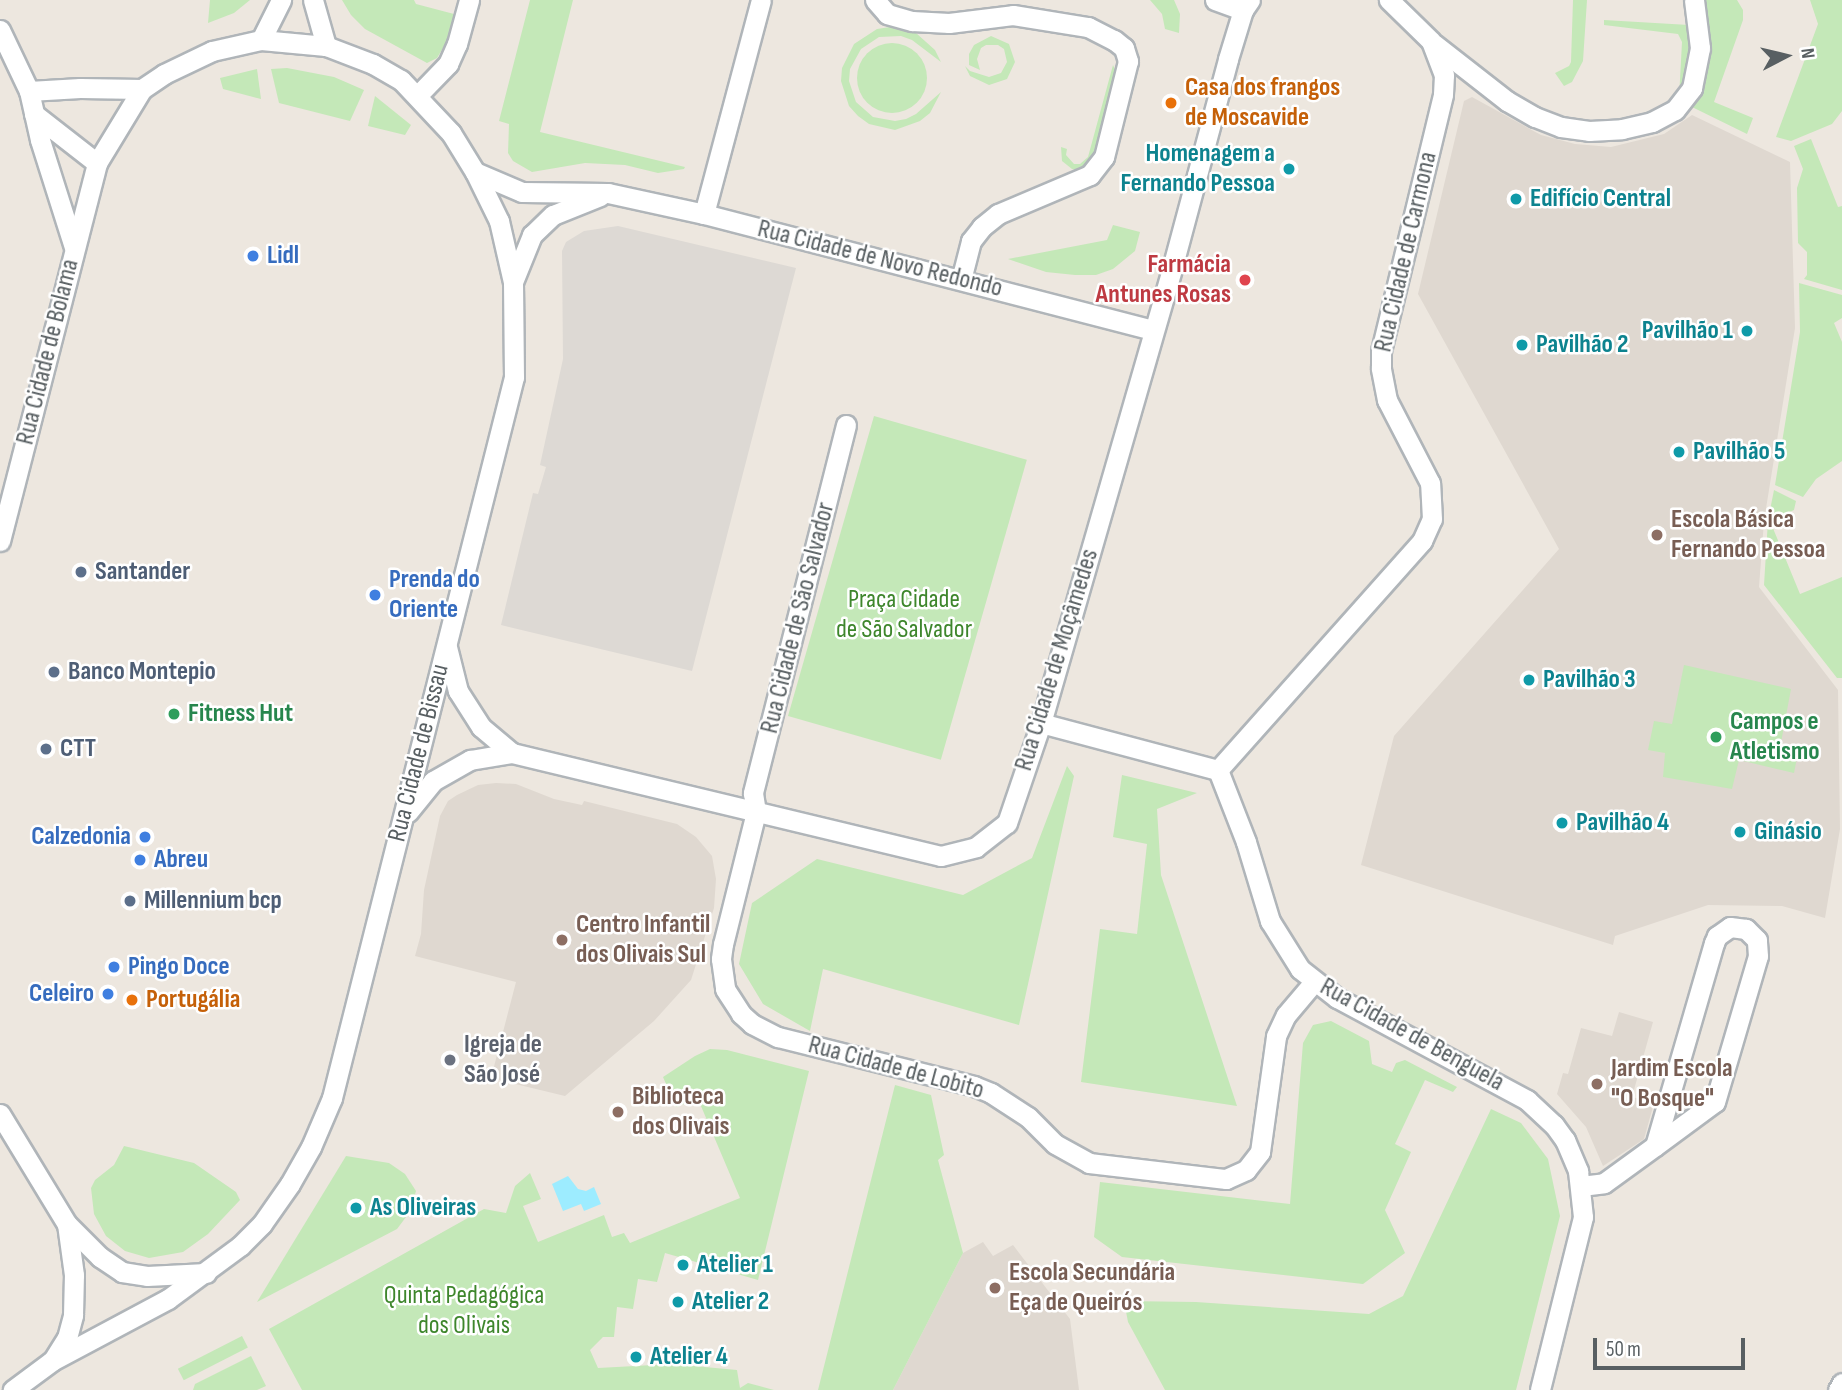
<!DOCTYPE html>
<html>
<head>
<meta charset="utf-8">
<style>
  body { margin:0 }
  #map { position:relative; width:1842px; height:1390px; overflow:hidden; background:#ede7df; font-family:"Sofia Sans Condensed",sans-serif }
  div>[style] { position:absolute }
  .industrial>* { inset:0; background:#ddd9d4 }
  .education>* { inset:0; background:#dfd8d0 }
  .green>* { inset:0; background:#c4e8b8; transform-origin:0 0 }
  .round { border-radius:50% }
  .water>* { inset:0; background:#9decff }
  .roads { filter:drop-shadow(2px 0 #b0b5b9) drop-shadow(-2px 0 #b0b5b9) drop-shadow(0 2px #b0b5b9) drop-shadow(0 -2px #b0b5b9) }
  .minor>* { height:19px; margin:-9.5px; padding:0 9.5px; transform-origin:9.5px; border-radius:9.5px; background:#fff }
  .dots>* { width:19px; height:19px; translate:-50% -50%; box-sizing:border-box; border:4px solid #fff; border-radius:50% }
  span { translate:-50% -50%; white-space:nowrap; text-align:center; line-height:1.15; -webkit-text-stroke:5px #fff; paint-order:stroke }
  .food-label { font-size:26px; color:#c56008; font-weight:700 }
  .left { translate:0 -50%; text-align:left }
  .culture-label { font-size:26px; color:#0d838f; font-weight:700 }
  .right { translate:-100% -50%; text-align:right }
  .street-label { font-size:26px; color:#585f62 }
  .shop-label { font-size:26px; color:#366cbe; font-weight:700 }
  .health-label { font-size:26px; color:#be3a42; font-weight:700 }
  .education-label { font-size:26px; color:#785e54; font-weight:700 }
  .service-label { font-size:26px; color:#4e5e75; font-weight:700 }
  .park-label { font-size:26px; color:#3e862c }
  .leisure-label { font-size:26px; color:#27864d; font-weight:700 }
  .worship-label { font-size:26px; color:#5b616d; font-weight:700 }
  .north { position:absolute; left:1751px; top:21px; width:70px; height:70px; -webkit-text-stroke:5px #fff; paint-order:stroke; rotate:83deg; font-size:19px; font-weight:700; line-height:28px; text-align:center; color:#585f62 }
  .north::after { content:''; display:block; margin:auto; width:24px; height:32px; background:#585f62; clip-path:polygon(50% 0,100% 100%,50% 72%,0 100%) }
  .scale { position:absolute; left:1593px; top:1338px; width:152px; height:32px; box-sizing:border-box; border:4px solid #585f62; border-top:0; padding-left:9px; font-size:21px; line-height:24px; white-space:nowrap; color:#585f62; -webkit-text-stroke:5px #fff; paint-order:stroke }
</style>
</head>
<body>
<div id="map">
  <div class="industrial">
    <i style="clip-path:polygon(618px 226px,796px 268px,692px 671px,501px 625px,533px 493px,538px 494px,546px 467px,540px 465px,563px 359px,562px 251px,566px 242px,584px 231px)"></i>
  </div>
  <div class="education">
    <i style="clip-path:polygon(1472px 97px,1541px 135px,1575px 144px,1611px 147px,1664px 134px,1692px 115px,1790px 162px,1795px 328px,1764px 521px,1759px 587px,1838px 690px,1840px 829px,1825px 918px,1782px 906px,1708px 905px,1615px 936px,1613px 945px,1361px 865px,1394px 736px,1559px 549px,1418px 294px,1464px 101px)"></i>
    <i style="clip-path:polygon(496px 783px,516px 784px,554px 799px,582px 805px,584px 801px,677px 824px,696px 837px,712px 856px,716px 879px,714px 908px,691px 980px,654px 1021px,565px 1096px,491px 1078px,516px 982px,415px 956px,421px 934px,424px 890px,440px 816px,448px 801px,457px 795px,478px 785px)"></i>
    <i style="clip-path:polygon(1619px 1012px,1653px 1022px,1632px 1097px,1654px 1103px,1644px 1139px,1603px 1166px,1586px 1127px,1557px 1094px,1563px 1073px,1568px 1074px,1581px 1028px,1612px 1036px)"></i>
    <i style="clip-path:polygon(983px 1242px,993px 1256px,1013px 1245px,1070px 1319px,1079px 1390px,893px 1390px,963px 1253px)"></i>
  </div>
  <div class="green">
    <i style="clip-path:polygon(210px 0,250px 0,234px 13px,208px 23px)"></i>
    <i style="clip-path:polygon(342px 0,414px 0,416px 4px,454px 14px,446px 43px,437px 58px,427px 63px,365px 29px,351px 15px)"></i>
    <i style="clip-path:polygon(530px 0,573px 0,540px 132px,685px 167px,684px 169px,658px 173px,625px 165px,585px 163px,532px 172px,513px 161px,508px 153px,509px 124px,499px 121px)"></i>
    <i style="clip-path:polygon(1150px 0,1174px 0,1180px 14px,1179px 33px,1165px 29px,1162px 14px)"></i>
    <i style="clip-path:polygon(1573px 0,1587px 0,1583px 61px,1572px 82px,1564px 86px,1555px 73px,1569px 66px,1571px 62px)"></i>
    <i style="clip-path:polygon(1705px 0,1737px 0,1743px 10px,1743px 20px,1714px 102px,1753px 118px,1747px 134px,1692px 107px,1701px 91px,1708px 60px)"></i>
    <i style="clip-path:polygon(1810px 0,1842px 0,1842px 111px,1832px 124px,1791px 141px,1776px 137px,1818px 24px)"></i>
    <i style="clip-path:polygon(1604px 20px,1689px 25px,1695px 54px,1679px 98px,1682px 42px,1678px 34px,1604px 25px)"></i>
    <i style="clip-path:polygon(890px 27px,916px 33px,935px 50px,941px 62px,912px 40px,901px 36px,879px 37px,861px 49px,850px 69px,849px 81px,856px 102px,873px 117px,895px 121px,906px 119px,916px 114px,941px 92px,930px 113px,920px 121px,895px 130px,869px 124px,858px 116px,849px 106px,841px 81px,842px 68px,854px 44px,877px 29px)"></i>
    <i style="clip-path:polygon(991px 36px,1009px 44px,1015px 62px,1007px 79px,989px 85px,970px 76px,965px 66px,970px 71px,989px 77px,1001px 73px,1007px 62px,1004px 49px,998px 45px,986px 45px,981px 48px,977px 59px,980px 70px,969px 65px,969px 54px,974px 45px)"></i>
    <i class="round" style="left:857px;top:43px;width:70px;height:70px"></i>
    <i style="clip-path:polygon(1113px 65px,1117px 74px,1094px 158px,1091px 164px,1079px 170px,1072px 169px,1062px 161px,1061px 147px,1067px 149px,1066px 155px,1074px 164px,1080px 164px,1088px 157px)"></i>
    <i style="clip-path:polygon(287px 68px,334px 77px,364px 90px,350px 121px,279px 103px,271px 69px)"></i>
    <i style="clip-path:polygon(257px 69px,261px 99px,223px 89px,220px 78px)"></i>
    <i style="clip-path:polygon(375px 96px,411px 125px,405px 135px,368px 126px)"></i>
    <i style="clip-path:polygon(1811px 139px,1838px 207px,1842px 206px,1842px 290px,1804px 279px,1807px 275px,1807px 252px,1798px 243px,1797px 188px,1803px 169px,1794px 146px)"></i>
    <i style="clip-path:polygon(1113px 225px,1140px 232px,1135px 251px,1113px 269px,1096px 275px,1075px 275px,1046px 272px,1008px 259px,1107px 240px)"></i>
    <i style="clip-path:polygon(1799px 283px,1842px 295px,1842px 318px,1834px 323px,1842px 342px,1842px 461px,1816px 479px,1803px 497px,1775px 485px,1800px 332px)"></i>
    <i style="left:874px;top:416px;width:159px;height:312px;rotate:16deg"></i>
    <i style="clip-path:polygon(1774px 490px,1796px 501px,1794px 510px,1770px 521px,1800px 594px,1842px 577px,1842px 678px,1837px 678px,1764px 585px,1768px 520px)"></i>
    <i style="clip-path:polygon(1684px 665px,1791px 689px,1780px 748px,1798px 753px,1794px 773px,1739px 760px,1732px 789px,1663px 777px,1665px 753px,1648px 750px,1654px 721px,1672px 724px)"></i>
    <i style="clip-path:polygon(1067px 766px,1074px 776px,1019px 1025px,823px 969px,810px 1031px,763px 1004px,739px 964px,752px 903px,817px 859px,963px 895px,1032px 858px)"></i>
    <i style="clip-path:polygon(1122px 775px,1197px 793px,1157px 809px,1161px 875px,1237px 1106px,1081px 1082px,1100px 929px,1137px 934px,1147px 844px,1113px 837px)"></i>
    <i style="clip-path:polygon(1331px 1021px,1369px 1041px,1372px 1064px,1392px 1072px,1396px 1063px,1405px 1060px,1457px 1087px,1453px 1092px,1425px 1080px,1395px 1144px,1411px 1152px,1385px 1210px,1405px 1253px,1363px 1284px,1122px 1257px,1094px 1237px,1100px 1182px,1290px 1204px,1303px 1043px,1313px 1025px)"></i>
    <i style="clip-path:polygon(710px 1049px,727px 1050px,809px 1071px,758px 1280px,665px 1253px,657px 1282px,638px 1279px,633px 1309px,617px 1307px,614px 1337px,603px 1337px,590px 1350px,598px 1368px,672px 1364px,737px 1370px,740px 1388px,748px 1383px,774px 1390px,302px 1390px,269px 1329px,484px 1209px,506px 1213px,515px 1186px,530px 1173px,541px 1199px,523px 1206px,538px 1242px,604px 1215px,612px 1237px,624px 1233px,630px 1243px,740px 1198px,698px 1099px,676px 1107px,663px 1077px,695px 1056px)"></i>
    <i style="clip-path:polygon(895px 1085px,931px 1095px,944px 1155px,938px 1160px,963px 1253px,893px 1390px,818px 1390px)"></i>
    <i style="clip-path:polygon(1491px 1109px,1521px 1123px,1548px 1159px,1560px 1216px,1516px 1390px,1165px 1390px,1128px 1322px,1124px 1301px,1196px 1302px,1369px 1314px,1403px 1296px)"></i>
    <i style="clip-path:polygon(124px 1146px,194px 1163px,236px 1192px,240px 1200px,208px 1234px,183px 1252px,149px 1258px,125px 1251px,106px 1236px,94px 1214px,91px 1188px,95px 1180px,114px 1165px)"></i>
    <i style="clip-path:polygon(346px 1156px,389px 1163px,405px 1174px,416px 1191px,409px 1213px,397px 1229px,257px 1302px)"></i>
    <i style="left:242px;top:1336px;width:13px;height:72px;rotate:63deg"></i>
    <i style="clip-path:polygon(251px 1356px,266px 1386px,257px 1390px,193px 1390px,195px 1384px)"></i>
  </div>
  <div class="water">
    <i style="clip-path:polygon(568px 1176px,578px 1189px,586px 1191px,594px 1187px,601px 1204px,584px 1211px,581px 1204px,563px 1211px,552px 1184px)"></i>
  </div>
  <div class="roads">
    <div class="minor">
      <i style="left:313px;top:0;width:48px;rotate:74.2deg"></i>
      <i style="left:875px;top:0;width:18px;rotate:49deg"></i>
      <i style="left:887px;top:14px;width:26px;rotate:16deg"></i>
      <i style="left:912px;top:21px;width:37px;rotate:3deg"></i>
      <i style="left:949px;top:23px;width:64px;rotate:-7.1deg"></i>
      <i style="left:1013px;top:15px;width:76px;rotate:9.1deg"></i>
      <i style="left:1088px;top:27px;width:29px;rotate:27deg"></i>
      <i style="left:1114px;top:40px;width:13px;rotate:39deg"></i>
      <i style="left:1124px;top:48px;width:14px;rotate:73deg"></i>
      <i style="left:1128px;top:61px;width:99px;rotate:104deg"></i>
      <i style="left:1104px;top:157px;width:23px;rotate:128deg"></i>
      <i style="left:1090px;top:175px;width:100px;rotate:157deg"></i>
      <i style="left:998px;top:214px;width:21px;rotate:141deg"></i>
      <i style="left:982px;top:227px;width:18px;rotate:128deg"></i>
      <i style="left:971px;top:241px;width:40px;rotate:104.4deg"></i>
      <i style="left:1215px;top:0;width:30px;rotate:20deg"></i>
      <i style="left:0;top:30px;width:68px;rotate:64.6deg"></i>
      <i style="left:29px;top:91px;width:50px;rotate:77.3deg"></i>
      <i style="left:40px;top:140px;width:112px;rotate:72.4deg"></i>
      <i style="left:261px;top:40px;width:45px;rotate:-63.4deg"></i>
      <i style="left:1434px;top:44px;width:93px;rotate:38deg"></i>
      <i style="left:1507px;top:101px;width:32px;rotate:30deg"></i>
      <i style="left:1535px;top:117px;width:28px;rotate:21deg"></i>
      <i style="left:1561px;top:127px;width:28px;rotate:8deg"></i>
      <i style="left:1589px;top:131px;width:33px;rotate:-3deg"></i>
      <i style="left:1622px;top:129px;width:31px;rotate:-13deg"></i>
      <i style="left:1652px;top:122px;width:26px;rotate:-28deg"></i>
      <i style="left:1675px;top:110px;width:28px;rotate:-52deg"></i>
      <i style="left:1692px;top:88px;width:41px;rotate:-78.7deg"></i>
      <i style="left:1700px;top:48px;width:48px;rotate:-97.1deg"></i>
      <i style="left:29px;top:91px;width:51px;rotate:-3.4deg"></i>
      <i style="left:80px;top:88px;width:62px;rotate:0.9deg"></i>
      <i style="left:417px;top:96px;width:45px;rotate:-45.9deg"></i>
      <i style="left:448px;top:64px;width:22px;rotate:-66deg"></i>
      <i style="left:457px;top:44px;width:46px;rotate:-74.7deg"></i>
      <i style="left:34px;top:114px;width:80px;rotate:37.9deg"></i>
      <i style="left:475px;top:172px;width:51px;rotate:23.1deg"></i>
      <i style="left:522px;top:192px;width:86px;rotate:0.7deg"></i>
      <i style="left:608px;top:193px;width:98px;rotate:12.3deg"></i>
      <i style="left:704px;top:214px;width:463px;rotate:14.5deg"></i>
      <i style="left:704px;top:214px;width:221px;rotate:-75.1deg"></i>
      <i style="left:513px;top:282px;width:51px;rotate:-68deg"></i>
      <i style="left:532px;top:235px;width:29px;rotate:-44deg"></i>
      <i style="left:553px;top:215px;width:51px;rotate:-22deg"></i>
      <i style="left:846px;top:425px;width:380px;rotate:104.2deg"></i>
      <i style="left:753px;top:793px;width:19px;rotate:81deg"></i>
      <i style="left:756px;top:812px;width:136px;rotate:104deg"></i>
      <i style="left:723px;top:944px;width:15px;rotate:98deg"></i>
      <i style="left:721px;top:959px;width:30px;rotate:82deg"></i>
      <i style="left:725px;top:989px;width:30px;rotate:57deg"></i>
      <i style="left:741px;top:1014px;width:15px;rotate:42deg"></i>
      <i style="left:752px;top:1024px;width:29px;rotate:27deg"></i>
      <i style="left:778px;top:1037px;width:202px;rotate:14deg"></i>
      <i style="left:974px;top:1086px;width:18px;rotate:22deg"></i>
      <i style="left:991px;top:1093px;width:44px;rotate:33deg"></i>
      <i style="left:1028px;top:1117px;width:38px;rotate:45deg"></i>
      <i style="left:1055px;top:1144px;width:39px;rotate:29deg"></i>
      <i style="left:1089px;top:1163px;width:138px;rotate:6.7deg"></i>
      <i style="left:1226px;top:1179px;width:22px;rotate:-24deg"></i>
      <i style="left:1246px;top:1170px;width:23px;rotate:-52deg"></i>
      <i style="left:1260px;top:1152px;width:117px;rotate:-82.1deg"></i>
      <i style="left:1276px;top:1036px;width:23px;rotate:-65deg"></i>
      <i style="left:1286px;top:1015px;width:43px;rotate:-49.7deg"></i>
      <i style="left:0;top:541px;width:390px;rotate:-75.6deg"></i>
      <i style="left:97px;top:163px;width:87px;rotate:-58.7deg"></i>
      <i style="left:142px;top:89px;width:27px;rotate:-34deg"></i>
      <i style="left:164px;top:74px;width:53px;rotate:-25.6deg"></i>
      <i style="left:212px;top:51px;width:50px;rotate:-12.7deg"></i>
      <i style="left:261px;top:40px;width:65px;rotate:5.3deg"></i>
      <i style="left:326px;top:46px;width:50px;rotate:21deg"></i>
      <i style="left:373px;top:64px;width:32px;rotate:30deg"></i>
      <i style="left:401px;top:80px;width:73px;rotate:46.7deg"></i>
      <i style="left:451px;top:133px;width:46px;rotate:58.4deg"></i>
      <i style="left:475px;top:172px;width:55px;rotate:63.9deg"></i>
      <i style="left:499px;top:221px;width:63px;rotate:77.1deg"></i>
      <i style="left:513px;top:282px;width:95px;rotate:89.4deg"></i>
      <i style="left:514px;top:377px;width:744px;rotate:104.17deg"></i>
      <i style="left:332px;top:1098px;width:53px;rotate:113.2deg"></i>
      <i style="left:311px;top:1147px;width:43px;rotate:119.6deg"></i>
      <i style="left:290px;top:1184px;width:49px;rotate:125deg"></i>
      <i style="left:262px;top:1224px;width:31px;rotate:135deg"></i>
      <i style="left:240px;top:1246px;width:89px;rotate:143.6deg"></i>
      <i style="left:168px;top:1299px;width:132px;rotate:151.9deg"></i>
      <i style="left:52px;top:1361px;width:49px;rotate:143.4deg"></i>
      <i style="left:447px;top:647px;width:45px;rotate:76deg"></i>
      <i style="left:458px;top:691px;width:43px;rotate:57.4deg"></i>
      <i style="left:481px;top:727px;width:40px;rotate:40deg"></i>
      <i style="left:1041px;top:723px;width:183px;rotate:14.9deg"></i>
      <i style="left:1218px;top:770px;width:307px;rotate:-48.3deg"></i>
      <i style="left:1422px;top:541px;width:24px;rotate:-66deg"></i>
      <i style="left:1432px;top:519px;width:36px;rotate:-93deg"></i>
      <i style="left:1430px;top:483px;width:93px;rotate:-117.4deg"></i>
      <i style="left:1387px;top:400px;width:33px;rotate:-101deg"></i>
      <i style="left:1381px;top:368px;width:17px;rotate:-90deg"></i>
      <i style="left:1381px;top:351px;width:264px;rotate:-76.4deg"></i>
      <i style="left:1443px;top:94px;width:19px;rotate:-87deg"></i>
      <i style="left:1444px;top:75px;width:36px;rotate:-111deg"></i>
      <i style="left:1431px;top:41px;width:59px;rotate:-135.7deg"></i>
      <i style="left:1218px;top:770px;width:77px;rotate:68.7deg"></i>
      <i style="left:1246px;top:842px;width:83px;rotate:73.1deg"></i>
      <i style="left:1270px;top:921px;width:57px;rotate:58deg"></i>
      <i style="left:1300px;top:969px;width:47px;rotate:38.1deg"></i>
      <i style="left:1337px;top:998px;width:216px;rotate:28.2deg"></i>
      <i style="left:1527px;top:1100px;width:37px;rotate:43deg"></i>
      <i style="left:1554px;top:1125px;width:19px;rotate:54deg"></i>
      <i style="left:1565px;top:1140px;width:34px;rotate:67deg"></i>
      <i style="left:1578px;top:1171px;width:46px;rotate:83.8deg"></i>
      <i style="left:1583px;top:1217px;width:178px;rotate:104deg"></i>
      <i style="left:408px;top:812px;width:40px;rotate:-51deg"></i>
      <i style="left:433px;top:781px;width:43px;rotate:-29.6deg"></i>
      <i style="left:470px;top:760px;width:43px;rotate:-9.5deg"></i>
      <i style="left:512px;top:753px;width:441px;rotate:13.5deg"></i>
      <i style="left:941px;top:856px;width:36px;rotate:-14deg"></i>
      <i style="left:976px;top:847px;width:39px;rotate:-38deg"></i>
      <i style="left:1007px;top:823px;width:106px;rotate:-71.2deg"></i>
      <i style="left:1041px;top:723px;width:481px;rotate:-73.9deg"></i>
      <i style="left:1174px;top:261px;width:209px;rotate:-75deg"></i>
      <i style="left:1228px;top:59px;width:51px;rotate:-73deg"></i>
      <i style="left:1243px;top:10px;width:12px;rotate:-55deg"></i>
      <i style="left:0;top:1114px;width:129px;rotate:58.7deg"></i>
      <i style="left:67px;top:1224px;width:47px;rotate:45deg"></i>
      <i style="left:100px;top:1257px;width:27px;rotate:34deg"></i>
      <i style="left:122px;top:1272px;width:25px;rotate:9deg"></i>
      <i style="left:147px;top:1276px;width:59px;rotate:-2.9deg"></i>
      <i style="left:1581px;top:1186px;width:23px;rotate:-7deg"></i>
      <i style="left:1604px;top:1183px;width:63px;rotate:-36deg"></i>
      <i style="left:1655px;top:1146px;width:74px;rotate:-36.3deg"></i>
      <i style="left:1715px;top:1102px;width:152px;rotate:-73.6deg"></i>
      <i style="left:1758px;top:956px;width:16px;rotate:-94deg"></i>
      <i style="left:1757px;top:940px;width:16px;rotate:-135deg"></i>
      <i style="left:1746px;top:929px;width:16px;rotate:-173deg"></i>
      <i style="left:1730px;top:927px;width:16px;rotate:145deg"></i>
      <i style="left:1717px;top:936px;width:8px;rotate:113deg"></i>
      <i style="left:1714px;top:943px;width:211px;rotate:106.2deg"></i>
      <i style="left:53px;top:1360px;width:26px;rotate:-58deg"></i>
      <i style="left:67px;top:1338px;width:24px;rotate:-75deg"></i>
      <i style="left:73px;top:1315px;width:40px;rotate:-88.6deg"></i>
      <i style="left:74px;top:1275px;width:51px;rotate:-97.8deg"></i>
      <i style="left:1838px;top:1390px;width:8px;rotate:-60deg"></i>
    </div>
  </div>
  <div class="dots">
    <i style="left:1171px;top:103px;background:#e8710a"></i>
    <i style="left:1289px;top:169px;background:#0f9aa8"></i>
    <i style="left:1516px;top:199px;background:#0f9aa8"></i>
    <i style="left:253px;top:256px;background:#3f7fe0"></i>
    <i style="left:1245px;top:280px;background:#e0444e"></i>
    <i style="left:1747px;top:331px;background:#0f9aa8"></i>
    <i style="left:1522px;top:345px;background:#0f9aa8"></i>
    <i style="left:1679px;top:452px;background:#0f9aa8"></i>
    <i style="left:1657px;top:535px;background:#8d6e63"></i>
    <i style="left:81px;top:572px;background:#5c6f8a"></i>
    <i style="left:375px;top:595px;background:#3f7fe0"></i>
    <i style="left:54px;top:672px;background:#5c6f8a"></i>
    <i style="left:1529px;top:680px;background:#0f9aa8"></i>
    <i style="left:174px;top:714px;background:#2e9e5b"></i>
    <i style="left:1716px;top:737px;background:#2e9e5b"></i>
    <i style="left:46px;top:749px;background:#5c6f8a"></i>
    <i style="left:1562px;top:823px;background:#0f9aa8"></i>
    <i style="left:1740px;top:832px;background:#0f9aa8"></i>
    <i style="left:145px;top:837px;background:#3f7fe0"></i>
    <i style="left:140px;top:860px;background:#3f7fe0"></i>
    <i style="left:130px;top:901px;background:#5c6f8a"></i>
    <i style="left:562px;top:940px;background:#8d6e63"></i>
    <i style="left:114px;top:967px;background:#3f7fe0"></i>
    <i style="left:108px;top:994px;background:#3f7fe0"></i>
    <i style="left:132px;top:1000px;background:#e8710a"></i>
    <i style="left:450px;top:1060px;background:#6b7280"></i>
    <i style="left:1597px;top:1084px;background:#8d6e63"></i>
    <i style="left:618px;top:1112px;background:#8d6e63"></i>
    <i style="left:356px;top:1208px;background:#0f9aa8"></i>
    <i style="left:683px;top:1265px;background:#0f9aa8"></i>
    <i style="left:995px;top:1288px;background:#8d6e63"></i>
    <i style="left:678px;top:1302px;background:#0f9aa8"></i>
    <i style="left:636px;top:1357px;background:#0f9aa8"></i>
  </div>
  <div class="food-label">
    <span class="left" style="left:1185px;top:103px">Casa dos frangos<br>de Moscavide</span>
    <span class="left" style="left:146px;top:1000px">Portugália</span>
  </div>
  <div class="culture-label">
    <span class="right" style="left:1275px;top:169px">Homenagem a<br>Fernando Pessoa</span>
    <span class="left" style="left:1530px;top:199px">Edifício Central</span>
    <span class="right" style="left:1733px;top:331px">Pavilhão 1</span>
    <span class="left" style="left:1536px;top:345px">Pavilhão 2</span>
    <span class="left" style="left:1693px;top:452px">Pavilhão 5</span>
    <span class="left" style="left:1543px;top:680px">Pavilhão 3</span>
    <span class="left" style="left:1576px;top:823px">Pavilhão 4</span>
    <span class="left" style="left:1754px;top:832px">Ginásio</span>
    <span class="left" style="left:370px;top:1208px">As Oliveiras</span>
    <span class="left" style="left:697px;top:1265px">Atelier 1</span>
    <span class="left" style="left:692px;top:1302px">Atelier 2</span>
    <span class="left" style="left:650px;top:1357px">Atelier 4</span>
  </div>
  <div class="street-label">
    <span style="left:1406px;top:252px;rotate:-77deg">Rua Cidade de Carmona</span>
    <span style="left:880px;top:259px;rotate:14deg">Rua Cidade de Novo Redondo</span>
    <span style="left:48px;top:352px;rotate:-76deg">Rua Cidade de Bolama</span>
    <span style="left:798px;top:618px;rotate:-76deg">Rua Cidade de São Salvador</span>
    <span style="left:1057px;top:660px;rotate:-73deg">Rua Cidade de Moçâmedes</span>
    <span style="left:419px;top:753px;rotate:-76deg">Rua Cidade de Bissau</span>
    <span style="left:1412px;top:1035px;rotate:29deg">Rua Cidade de Benguela</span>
    <span style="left:896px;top:1068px;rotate:15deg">Rua Cidade de Lobito</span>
  </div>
  <div class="shop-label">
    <span class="left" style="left:267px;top:256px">Lidl</span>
    <span class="left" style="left:389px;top:595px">Prenda do<br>Oriente</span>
    <span class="right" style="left:131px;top:837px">Calzedonia</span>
    <span class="left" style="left:154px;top:860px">Abreu</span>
    <span class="left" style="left:128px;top:967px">Pingo Doce</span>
    <span class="right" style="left:94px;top:994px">Celeiro</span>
  </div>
  <div class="health-label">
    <span class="right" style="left:1231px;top:280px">Farmácia<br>Antunes Rosas</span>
  </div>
  <div class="education-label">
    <span class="left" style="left:1671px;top:535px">Escola Básica<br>Fernando Pessoa</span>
    <span class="left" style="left:576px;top:940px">Centro Infantil<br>dos Olivais Sul</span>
    <span class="left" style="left:1611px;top:1084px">Jardim Escola<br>"O Bosque"</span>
    <span class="left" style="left:632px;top:1112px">Biblioteca<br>dos Olivais</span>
    <span class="left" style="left:1009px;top:1288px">Escola Secundária<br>Eça de Queirós</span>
  </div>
  <div class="service-label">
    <span class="left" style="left:95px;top:572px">Santander</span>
    <span class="left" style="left:68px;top:672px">Banco Montepio</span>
    <span class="left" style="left:60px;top:749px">CTT</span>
    <span class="left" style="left:144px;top:901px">Millennium bcp</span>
  </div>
  <div class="park-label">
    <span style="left:904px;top:615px">Praça Cidade<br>de São Salvador</span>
    <span style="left:464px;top:1311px">Quinta Pedagógica<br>dos Olivais</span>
  </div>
  <div class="leisure-label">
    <span class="left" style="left:188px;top:714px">Fitness Hut</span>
    <span class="left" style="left:1730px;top:737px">Campos e<br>Atletismo</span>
  </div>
  <div class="worship-label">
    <span class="left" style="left:464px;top:1060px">Igreja de<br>São José</span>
  </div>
  <div class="north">N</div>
  <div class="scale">50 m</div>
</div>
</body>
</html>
